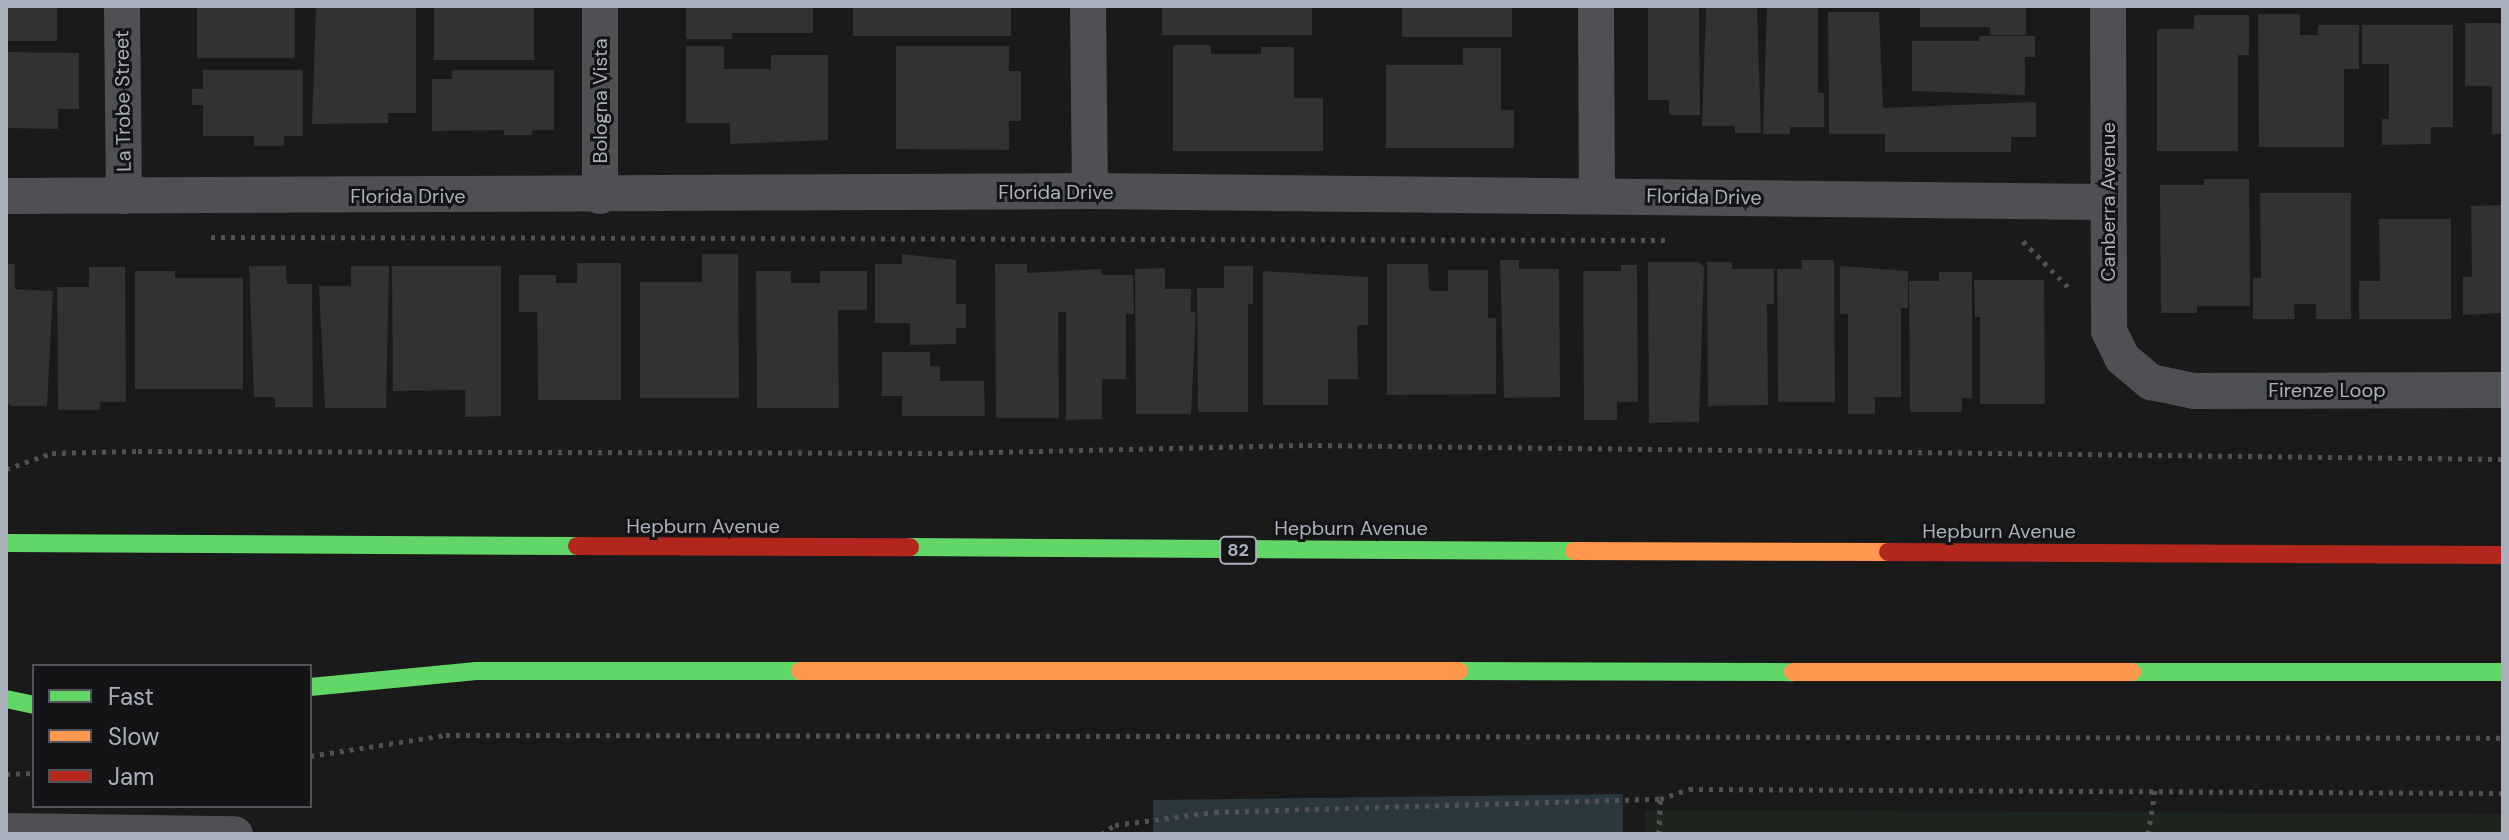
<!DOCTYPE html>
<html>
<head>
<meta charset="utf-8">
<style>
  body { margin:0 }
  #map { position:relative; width:2509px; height:840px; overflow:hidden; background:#1a1a1b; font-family:"DM Sans",sans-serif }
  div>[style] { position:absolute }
  .green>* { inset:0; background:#1d251e }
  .water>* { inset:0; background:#2b373e }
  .building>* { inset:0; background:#323233; transform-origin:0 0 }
  .path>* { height:5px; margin-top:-2.5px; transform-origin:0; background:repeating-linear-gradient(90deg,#505155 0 4px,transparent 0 10px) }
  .street>* { height:36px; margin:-18px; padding:0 18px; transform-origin:18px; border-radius:18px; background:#4e5054 }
  .fast>* { height:18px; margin:-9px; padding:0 9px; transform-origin:9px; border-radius:9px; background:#63d668 }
  .slow>* { height:18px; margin:-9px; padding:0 9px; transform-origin:9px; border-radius:9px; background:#ff974d }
  .jam>* { height:18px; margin:-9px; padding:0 9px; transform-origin:9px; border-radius:9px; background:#b3261e }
  span { translate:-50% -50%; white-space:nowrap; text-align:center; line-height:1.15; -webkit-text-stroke:6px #141417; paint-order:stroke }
  .shield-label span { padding:2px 6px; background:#141417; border:2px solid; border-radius:6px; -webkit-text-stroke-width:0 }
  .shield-label { font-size:18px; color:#aab1bc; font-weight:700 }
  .street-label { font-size:20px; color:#aab1bc }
  .frame { position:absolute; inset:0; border:8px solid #aab1bc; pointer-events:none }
  .legend { position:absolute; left:32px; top:664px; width:280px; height:144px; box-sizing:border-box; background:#141417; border:2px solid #505359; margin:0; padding:10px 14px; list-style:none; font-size:24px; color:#aab1bc }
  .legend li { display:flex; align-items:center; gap:16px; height:40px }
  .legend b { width:40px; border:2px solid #505359 }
</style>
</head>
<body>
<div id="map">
  <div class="green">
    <i style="clip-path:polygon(1645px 810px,2503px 814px,2503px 834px,1645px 834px)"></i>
  </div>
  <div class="water">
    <i style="clip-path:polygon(1623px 794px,1623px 834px,1153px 834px,1153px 800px)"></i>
  </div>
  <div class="building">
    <i style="left:6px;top:6px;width:51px;height:35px"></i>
    <i style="left:197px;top:6px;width:98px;height:52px"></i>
    <i style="left:434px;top:6px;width:100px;height:54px"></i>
    <i style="clip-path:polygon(686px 6px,813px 6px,813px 33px,732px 33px,732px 39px,686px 39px)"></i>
    <i style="left:853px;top:6px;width:158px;height:30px"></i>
    <i style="left:1162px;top:6px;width:150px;height:29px"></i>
    <i style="left:1402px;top:6px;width:110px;height:31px"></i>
    <i style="clip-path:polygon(1648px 6px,1699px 6px,1700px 115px,1669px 115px,1669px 100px,1648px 100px)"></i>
    <i style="clip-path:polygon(1706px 6px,1757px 6px,1761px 133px,1735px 133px,1735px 126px,1702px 126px)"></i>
    <i style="clip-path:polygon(1767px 6px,1818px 6px,1818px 93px,1824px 93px,1824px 127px,1790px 127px,1790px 134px,1763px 134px)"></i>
    <i style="clip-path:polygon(1920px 6px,2026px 6px,2026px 35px,1990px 35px,1990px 27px,1920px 27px)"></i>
    <i style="clip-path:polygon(316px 7px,416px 7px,416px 113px,388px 113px,388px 123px,312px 124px)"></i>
    <i style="clip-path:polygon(1828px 12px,1879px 12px,1883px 108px,2036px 102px,2036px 137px,2011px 137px,2011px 152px,1885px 152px,1885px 134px,1829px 134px)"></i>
    <i style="clip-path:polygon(2258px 14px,2300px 14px,2300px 35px,2318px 35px,2318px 25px,2359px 25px,2359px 69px,2344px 69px,2344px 147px,2259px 147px)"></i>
    <i style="clip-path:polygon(2194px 15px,2249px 15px,2249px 55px,2238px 55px,2238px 151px,2157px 151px,2157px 29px,2194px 29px)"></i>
    <i style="clip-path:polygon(2465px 23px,2503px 23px,2503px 134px,2492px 134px,2492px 86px,2465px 86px)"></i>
    <i style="clip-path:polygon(2362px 25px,2453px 25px,2453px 127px,2431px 127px,2431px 144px,2382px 145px,2382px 119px,2389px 119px,2389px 64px,2362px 64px)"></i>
    <i style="clip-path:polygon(1979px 36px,2035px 36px,2035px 57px,2025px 57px,2025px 95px,1912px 91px,1912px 41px,1979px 41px)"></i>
    <i style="clip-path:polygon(1173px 45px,1211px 45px,1211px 54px,1261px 54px,1261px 47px,1294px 47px,1294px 98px,1323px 98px,1323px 151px,1173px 151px)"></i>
    <i style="clip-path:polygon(686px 46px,724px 46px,724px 69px,771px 69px,771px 55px,828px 55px,828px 140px,730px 144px,730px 123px,686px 123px)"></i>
    <i style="clip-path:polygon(896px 46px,1009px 46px,1009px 71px,1021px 71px,1021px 121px,1009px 121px,1009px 150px,896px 149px)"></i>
    <i style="clip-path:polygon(1463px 48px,1501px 48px,1501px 110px,1514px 110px,1514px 148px,1386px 148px,1386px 65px,1463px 65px)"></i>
    <i style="clip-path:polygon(6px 52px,79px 53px,79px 109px,58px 109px,58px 129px,6px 128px)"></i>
    <i style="clip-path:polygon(203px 70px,303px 70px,303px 136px,284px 136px,284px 146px,254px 146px,254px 136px,203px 136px,203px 105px,192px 105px,192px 89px,203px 89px)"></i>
    <i style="clip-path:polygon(452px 70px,554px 70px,554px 130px,532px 130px,532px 135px,504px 135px,504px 130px,432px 131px,432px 79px,452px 79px)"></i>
    <i style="clip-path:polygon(2204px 179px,2249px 179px,2250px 306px,2197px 306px,2197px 313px,2161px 313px,2160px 185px,2204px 185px)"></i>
    <i style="clip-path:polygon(2260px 193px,2351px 193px,2351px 319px,2316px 319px,2316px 304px,2294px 304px,2295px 319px,2253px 319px,2253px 278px,2261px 278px)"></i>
    <i style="clip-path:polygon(2503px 205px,2503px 313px,2463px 315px,2463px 277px,2472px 277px,2471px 206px)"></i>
    <i style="clip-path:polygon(2379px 219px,2451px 219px,2451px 319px,2359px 319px,2359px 281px,2380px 281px)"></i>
    <i style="clip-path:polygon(702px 254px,738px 254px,739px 398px,640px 398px,640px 282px,702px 282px)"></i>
    <i style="clip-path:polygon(902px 254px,956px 260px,956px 304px,966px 304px,966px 328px,956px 328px,956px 344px,910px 345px,910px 323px,875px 323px,875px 264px,902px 264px)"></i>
    <i style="clip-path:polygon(1500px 260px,1519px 260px,1519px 269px,1559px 269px,1560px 397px,1504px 398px)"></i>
    <i style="clip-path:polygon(1802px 260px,1834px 260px,1835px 402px,1778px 402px,1777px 269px,1802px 269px)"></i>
    <i style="clip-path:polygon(1648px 262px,1699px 262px,1704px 267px,1699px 422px,1649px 423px)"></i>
    <i style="clip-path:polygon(1707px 262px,1732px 262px,1732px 269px,1774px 269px,1774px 304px,1767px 304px,1768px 405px,1708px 406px)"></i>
    <i style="clip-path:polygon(577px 263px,621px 263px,621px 400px,538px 400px,537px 312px,519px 312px,519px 275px,556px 275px,556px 283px,577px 283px)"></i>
    <i style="clip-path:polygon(6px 264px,15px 264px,15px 289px,53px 291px,47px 406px,11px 406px,6px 402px)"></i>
    <i style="clip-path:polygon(995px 264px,1027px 264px,1027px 273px,1101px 269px,1101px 275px,1133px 275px,1134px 314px,1126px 314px,1126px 379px,1102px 379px,1102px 419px,1066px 420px,1066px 312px,1058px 312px,1059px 418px,996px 418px)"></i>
    <i style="clip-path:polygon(1387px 264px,1428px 264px,1429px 291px,1448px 291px,1448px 270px,1488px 270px,1488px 318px,1496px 318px,1496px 394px,1387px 395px)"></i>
    <i style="clip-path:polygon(1621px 265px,1637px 265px,1638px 402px,1617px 402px,1617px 420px,1584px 420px,1583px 271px,1621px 271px)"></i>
    <i style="clip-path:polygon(249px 266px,286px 266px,287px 284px,312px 284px,313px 407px,275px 407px,275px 397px,254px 397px)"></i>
    <i style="clip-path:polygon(351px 266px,389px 266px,386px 408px,325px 408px,319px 286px,351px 286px)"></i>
    <i style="clip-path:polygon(392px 266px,501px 266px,501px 416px,465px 417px,465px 390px,393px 391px)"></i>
    <i style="clip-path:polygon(1224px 266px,1253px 266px,1253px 304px,1248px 304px,1248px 412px,1198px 412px,1197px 288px,1224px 288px)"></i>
    <i style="clip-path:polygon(1840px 266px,1908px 271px,1908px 308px,1901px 308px,1901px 397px,1875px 397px,1875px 414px,1848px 414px,1848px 314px,1840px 314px)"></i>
    <i style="clip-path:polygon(89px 267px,125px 267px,126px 402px,100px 402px,100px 410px,58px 410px,57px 287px,89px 287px)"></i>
    <i style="clip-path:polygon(1165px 268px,1165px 289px,1191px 289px,1191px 312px,1196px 312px,1191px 414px,1136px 414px,1135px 269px)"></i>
    <i style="clip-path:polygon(135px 271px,175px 271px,175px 278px,243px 278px,243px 389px,135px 389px)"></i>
    <i style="clip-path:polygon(756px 271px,791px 271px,791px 283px,820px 283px,820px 271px,867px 271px,867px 310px,838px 310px,839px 408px,757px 408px)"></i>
    <i style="clip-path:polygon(1263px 271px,1368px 277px,1368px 325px,1357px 325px,1358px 379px,1328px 379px,1328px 405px,1263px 405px)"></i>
    <i style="clip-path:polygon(1939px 272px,1972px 272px,1972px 398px,1962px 398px,1962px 412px,1910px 412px,1909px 281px,1939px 281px)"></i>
    <i style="clip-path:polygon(1974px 280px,2044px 280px,2045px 404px,1980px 404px,1980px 317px,1975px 317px)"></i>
    <i style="clip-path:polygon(882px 352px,930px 352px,930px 366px,940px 366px,940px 381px,984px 381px,985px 416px,902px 416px,902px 396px,882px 396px)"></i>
  </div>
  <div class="path">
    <i style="left:211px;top:237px;width:1458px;rotate:0.12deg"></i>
    <i style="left:2023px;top:241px;width:64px;rotate:45.6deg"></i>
    <i style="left:6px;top:469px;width:49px;rotate:-19.2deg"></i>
    <i style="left:52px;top:453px;width:86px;rotate:-1.3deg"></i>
    <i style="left:138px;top:451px;width:811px;rotate:0.14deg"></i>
    <i style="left:949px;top:453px;width:359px;rotate:-1.3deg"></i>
    <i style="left:1308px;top:445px;width:1195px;rotate:0.67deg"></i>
    <i style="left:310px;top:756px;width:138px;rotate:-8.8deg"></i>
    <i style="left:446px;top:735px;width:2057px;rotate:0.08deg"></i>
    <i style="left:6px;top:774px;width:28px;rotate:-2deg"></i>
    <i style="left:1101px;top:834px;width:17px;rotate:-33deg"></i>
    <i style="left:1115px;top:825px;width:101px;rotate:-7.4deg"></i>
    <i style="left:1215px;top:812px;width:445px;rotate:-1.7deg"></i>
    <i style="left:1659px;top:834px;width:35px;rotate:-88deg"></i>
    <i style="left:1660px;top:799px;width:31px;rotate:-19deg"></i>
    <i style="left:1689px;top:789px;width:814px;rotate:0.28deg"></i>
    <i style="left:2148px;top:834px;width:44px;rotate:-80.8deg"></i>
  </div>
  <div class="street">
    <i style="left:122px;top:6px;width:190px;rotate:89.4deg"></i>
    <i style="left:1088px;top:6px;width:185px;rotate:89.4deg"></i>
    <i style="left:1596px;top:6px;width:190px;rotate:89.7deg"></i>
    <i style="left:2108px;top:6px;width:325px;rotate:89.8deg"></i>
    <i style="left:2109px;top:331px;width:30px;rotate:64deg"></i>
    <i style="left:2122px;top:358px;width:38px;rotate:40deg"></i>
    <i style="left:2151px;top:382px;width:44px;rotate:11.8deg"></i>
    <i style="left:2194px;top:391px;width:309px;rotate:-0.2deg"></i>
    <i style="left:6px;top:196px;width:1084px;rotate:-0.26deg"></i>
    <i style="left:1090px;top:191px;width:1016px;rotate:0.62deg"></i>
    <i style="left:600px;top:196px;width:190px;rotate:-90deg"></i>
    <i style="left:6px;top:831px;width:229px;rotate:0.8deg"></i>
  </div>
  <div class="fast">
    <i style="left:6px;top:543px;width:571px;rotate:0.3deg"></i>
    <i style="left:910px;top:547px;width:664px;rotate:0.35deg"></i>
    <i style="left:1459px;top:671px;width:334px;rotate:0.2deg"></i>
    <i style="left:2132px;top:672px;width:371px"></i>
    <i style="left:310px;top:687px;width:167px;rotate:-5.5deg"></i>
    <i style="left:476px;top:671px;width:324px"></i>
    <i style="left:6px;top:699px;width:29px;rotate:12deg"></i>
  </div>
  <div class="slow">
    <i style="left:1574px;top:551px;width:314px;rotate:0.2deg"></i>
    <i style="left:800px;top:671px;width:659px"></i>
    <i style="left:1793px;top:672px;width:339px"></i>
  </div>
  <div class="jam">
    <i style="left:577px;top:546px;width:333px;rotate:0.2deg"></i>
    <i style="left:1888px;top:552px;width:615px;rotate:0.28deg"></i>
  </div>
  <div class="shield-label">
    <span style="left:1238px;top:550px">82</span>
  </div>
  <div class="street-label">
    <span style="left:123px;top:101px;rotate:-91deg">La Trobe Street</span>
    <span style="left:600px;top:101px;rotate:-90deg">Bologna Vista</span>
    <span style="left:1056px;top:192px">Florida Drive</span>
    <span style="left:408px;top:196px">Florida Drive</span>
    <span style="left:1704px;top:197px;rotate:1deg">Florida Drive</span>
    <span style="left:2108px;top:202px;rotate:-90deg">Canberra Avenue</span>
    <span style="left:2327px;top:390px">Firenze Loop</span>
    <span style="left:703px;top:526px">Hepburn Avenue</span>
    <span style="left:1351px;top:528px">Hepburn Avenue</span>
    <span style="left:1999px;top:531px">Hepburn Avenue</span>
  </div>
  <div class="frame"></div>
  <ul class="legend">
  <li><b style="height:10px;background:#63d668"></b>Fast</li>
  <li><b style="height:10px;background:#ff974d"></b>Slow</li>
  <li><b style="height:10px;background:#b3261e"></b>Jam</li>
  </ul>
</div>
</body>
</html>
